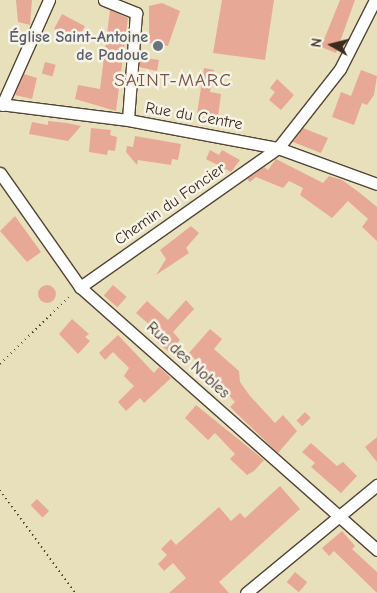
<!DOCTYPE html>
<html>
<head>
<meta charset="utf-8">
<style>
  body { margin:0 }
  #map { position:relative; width:377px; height:593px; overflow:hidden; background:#e7e0bb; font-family:"Comic Neue",sans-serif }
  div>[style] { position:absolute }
  .building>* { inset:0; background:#e7a996; transform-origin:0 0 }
  .round { border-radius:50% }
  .path>* { height:2px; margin-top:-1px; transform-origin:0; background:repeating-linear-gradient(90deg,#554536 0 1px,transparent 0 5px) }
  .roads { filter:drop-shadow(1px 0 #554536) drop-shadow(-1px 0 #554536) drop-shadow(0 1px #554536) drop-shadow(0 -1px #554536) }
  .minor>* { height:11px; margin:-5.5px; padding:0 5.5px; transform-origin:5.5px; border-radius:5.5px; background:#fff }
  .dots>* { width:14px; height:14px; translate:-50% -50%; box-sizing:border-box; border:2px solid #f7f3e8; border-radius:50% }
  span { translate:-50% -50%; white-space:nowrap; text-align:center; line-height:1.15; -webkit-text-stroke:5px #f7f3e8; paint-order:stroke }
  .worship-label { font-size:16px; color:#5b616d; font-weight:700 }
  .right { translate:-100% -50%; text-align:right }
  .street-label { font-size:16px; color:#3b2a1e }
  .quarter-label { font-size:19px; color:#775648; letter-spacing:1px }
  .north { position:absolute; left:307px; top:20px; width:50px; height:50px; -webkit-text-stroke:4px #f7f3e8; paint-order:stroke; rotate:278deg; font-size:14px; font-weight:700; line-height:20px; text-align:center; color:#3b2a1e }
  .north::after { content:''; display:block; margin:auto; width:18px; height:22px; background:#3b2a1e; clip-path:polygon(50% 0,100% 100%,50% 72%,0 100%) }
</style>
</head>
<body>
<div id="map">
  <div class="building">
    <i style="clip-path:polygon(16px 0,32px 0,30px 25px,18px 22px)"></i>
    <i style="clip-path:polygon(222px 0,274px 0,265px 60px,213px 53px)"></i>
    <i style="clip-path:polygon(340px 0,355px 0,336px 53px,321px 47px)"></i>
    <i style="clip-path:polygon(162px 3px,180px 11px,168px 46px,149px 43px,149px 6px)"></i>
    <i style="clip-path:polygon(110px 10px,128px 18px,116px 111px,75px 99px,78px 85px,100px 89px)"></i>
    <i style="left:62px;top:14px;width:26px;height:17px;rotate:28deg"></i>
    <i style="clip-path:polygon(140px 57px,159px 60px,157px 71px,139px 67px)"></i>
    <i style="left:45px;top:62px;width:11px;height:12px;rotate:15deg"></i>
    <i style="clip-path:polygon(204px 68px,214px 70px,210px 92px,221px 94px,218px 117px,197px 114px)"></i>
    <i style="clip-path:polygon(361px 70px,377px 76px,374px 95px,367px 105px,362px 103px,354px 125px,332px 117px,341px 92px,351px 96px)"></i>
    <i style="clip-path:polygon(24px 74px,37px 78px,32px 99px,15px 95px)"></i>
    <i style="clip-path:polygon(277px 79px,294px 95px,281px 110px,269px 100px,275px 92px,270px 88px)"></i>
    <i style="clip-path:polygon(48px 121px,67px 123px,81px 126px,68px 141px,29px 134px,32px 122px,48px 125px)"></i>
    <i style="clip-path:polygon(91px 128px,111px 130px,110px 135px,117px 137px,115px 151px,108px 150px,107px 155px,89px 152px)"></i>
    <i style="clip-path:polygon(303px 128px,328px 138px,321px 153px,293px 142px)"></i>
    <i style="clip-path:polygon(135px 136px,181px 144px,178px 160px,172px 159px,171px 165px,138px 160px,137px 165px,126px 152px,127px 146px,133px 147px)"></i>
    <i style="clip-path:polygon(210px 150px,219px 155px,222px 150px,240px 160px,231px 172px,206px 159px)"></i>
    <i style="clip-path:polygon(276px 159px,323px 183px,329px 176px,342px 180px,360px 193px,377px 207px,377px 241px,362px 227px,368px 219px,348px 201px,332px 218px,300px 195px,303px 188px,289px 181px,283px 188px,256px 177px,250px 182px,247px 179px,264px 167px,268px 170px)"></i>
    <i style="clip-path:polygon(15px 216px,41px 252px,27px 262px,0 231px)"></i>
    <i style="clip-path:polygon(191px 226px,199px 233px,186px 248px,189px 253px,156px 275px,166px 259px,160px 250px)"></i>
    <i class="round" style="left:38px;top:285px;width:18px;height:18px"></i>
    <i style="left:113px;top:285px;width:18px;height:14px;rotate:41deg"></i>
    <i style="clip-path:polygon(186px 300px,194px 309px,173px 332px,180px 340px,169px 352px,154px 339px,159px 333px,136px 313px,147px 301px,168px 320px)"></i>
    <i style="clip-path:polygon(72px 319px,89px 334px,85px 337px,90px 341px,78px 354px,59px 334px)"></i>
    <i style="clip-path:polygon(210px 329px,222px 339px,214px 349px,239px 371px,240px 382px,250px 396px,275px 423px,283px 415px,297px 431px,278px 453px,230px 407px,235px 402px,189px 353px)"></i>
    <i style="clip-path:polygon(118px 335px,154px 373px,159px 367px,171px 378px,144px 403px,140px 398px,126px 411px,118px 402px,134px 386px,124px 376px,129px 368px,113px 352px,105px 360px,99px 353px)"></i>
    <i style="clip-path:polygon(196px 405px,264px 460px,254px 471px,247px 475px,230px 459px,235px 454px,215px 433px,208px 440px,185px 418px)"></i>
    <i style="left:305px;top:412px;width:8px;height:12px;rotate:45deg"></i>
    <i style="clip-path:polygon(377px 437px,377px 462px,365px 447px)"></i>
    <i style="clip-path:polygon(311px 443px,337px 466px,343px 462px,357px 476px,341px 493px,311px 467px,315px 463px,302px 452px)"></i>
    <i style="clip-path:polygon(280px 486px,300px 509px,219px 582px,229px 593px,169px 593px,186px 578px,173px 563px,164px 571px,158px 564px,167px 555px,161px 549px,171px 539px,176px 545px,219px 507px,231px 521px,240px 513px,245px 518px)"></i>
    <i style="left:37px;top:499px;width:17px;height:9px;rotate:45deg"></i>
    <i style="clip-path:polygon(342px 531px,355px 546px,352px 549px,377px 572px,377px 593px,334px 551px,329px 556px,322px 548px)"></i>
    <i style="left:295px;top:572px;width:16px;height:13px;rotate:40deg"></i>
  </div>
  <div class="path">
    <i style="left:0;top:364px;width:99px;rotate:-44.2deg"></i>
    <i style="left:0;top:490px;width:127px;rotate:53.9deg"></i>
  </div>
  <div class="roads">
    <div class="minor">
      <i style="left:104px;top:0;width:35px;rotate:22deg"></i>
      <i style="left:136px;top:13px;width:107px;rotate:94.3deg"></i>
      <i style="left:0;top:104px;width:129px;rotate:7.1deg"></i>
      <i style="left:128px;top:120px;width:153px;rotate:10.6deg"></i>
      <i style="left:278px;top:148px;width:105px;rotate:20deg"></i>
      <i style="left:2px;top:105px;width:115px;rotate:-65.9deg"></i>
      <i style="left:0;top:173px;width:139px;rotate:54.9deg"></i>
      <i style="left:80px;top:287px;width:397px;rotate:41.5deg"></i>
      <i style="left:80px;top:287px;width:242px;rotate:-35.1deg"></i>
      <i style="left:278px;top:148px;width:100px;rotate:-51.9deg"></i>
      <i style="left:340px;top:69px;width:77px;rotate:-63.1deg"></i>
      <i style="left:246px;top:593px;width:170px;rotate:-39.5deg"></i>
    </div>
  </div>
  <div class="dots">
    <i style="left:158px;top:46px;background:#6b7280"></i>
  </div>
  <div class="worship-label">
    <span class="right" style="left:148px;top:46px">Église Saint-Antoine<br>de Padoue</span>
  </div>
  <div class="street-label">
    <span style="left:194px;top:116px;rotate:10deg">Rue du Centre</span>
    <span style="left:170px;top:204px;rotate:-35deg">Chemin du Foncier</span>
    <span style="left:188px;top:360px;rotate:42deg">Rue des Nobles</span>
  </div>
  <div class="quarter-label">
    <span style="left:173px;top:81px">SAINT-MARC</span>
  </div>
  <div class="north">N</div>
</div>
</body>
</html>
